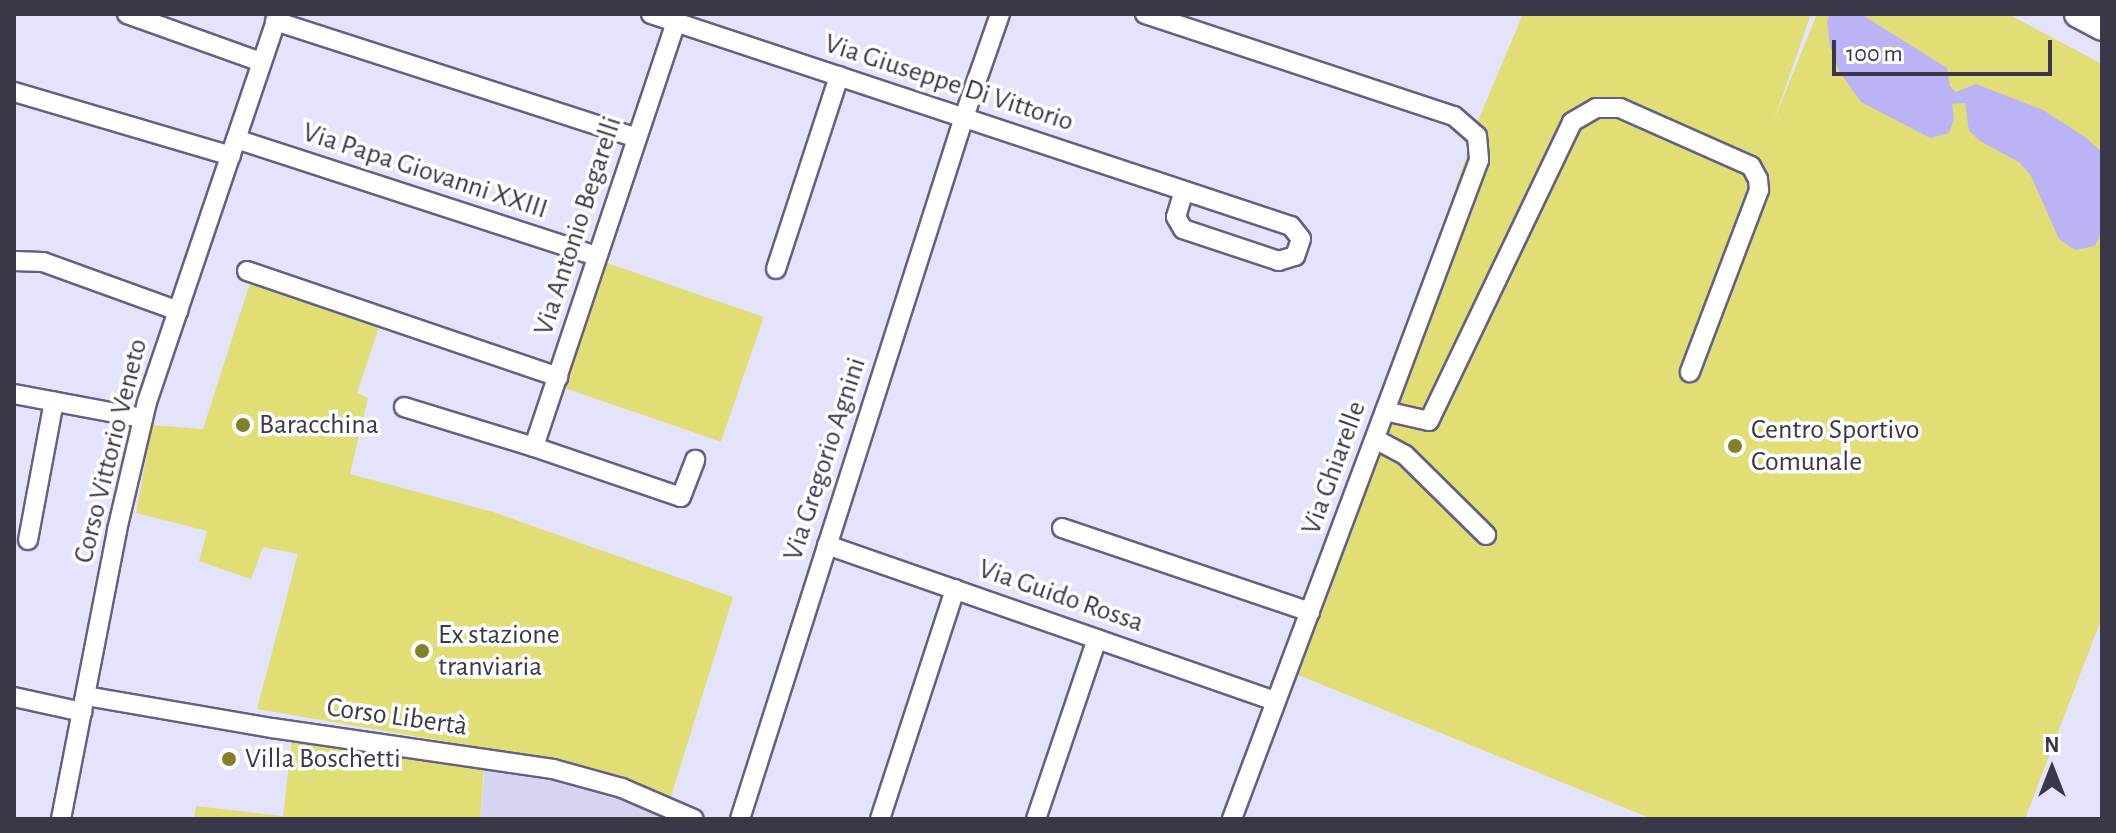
<!DOCTYPE html>
<html>
<head>
<meta charset="utf-8">
<style>
  body { margin:0 }
  #map { position:relative; width:2116px; height:833px; overflow:hidden; background:#e4e3fc; font-family:"Alegreya Sans",sans-serif }
  div>[style] { position:absolute }
  .built>* { inset:0; background:#d5d4f1 }
  .green>* { inset:0; background:#e0de75; transform-origin:0 0 }
  .water>* { inset:0; background:#bab4f6 }
  .roads { filter:drop-shadow(2px 0 #646084) drop-shadow(-2px 0 #646084) drop-shadow(0 2px #646084) drop-shadow(0 -2px #646084) }
  .minor>* { height:18px; margin:-9px; padding:0 9px; transform-origin:9px; border-radius:9px; background:#fff }
  .highway>* { height:26px; margin:-13px; padding:0 13px; transform-origin:13px; border-radius:13px; background:#fff }
  .dots>* { width:22px; height:22px; translate:-50% -50%; box-sizing:border-box; border:4px solid #fff; border-radius:50% }
  span { translate:-50% -50%; white-space:nowrap; text-align:center; line-height:1.15; -webkit-text-stroke:7px #fff; paint-order:stroke }
  .street-label { font-size:28px; color:#393849 }
  .poi-label { font-size:28px; color:#393849 }
  .left { translate:0 -50%; text-align:left }
  .frame { position:absolute; inset:0; border:16px solid #393849; pointer-events:none }
  .north { position:absolute; left:2012px; top:729px; width:80px; height:80px; -webkit-text-stroke:6px #fff; paint-order:stroke; rotate:0deg; font-size:22px; font-weight:700; line-height:32px; text-align:center; color:#393849 }
  .north::after { content:''; display:block; margin:auto; width:28px; height:36px; background:#393849; clip-path:polygon(50% 0,100% 100%,50% 72%,0 100%) }
  .scale { position:absolute; left:1832px; top:40px; width:220px; height:36px; box-sizing:border-box; border:4px solid #393849; border-top:0; padding-left:10px; font-size:24px; line-height:28px; white-space:nowrap; color:#393849; -webkit-text-stroke:6px #fff; paint-order:stroke }
</style>
</head>
<body>
<div id="map">
  <div class="built">
    <i style="clip-path:polygon(487px 749px,518px 754px,611px 784px,689px 819px,480px 819px)"></i>
  </div>
  <div class="green">
    <i style="clip-path:polygon(1523px 14px,1811px 14px,1773px 123px,1817px 14px,2008px 14px,2102px 64px,2102px 617px,2025px 819px,1652px 819px,1296px 674px,1344px 516px,1480px 116px)"></i>
    <i style="left:604px;top:262px;width:169px;height:132px;rotate:19deg"></i>
    <i style="clip-path:polygon(250px 283px,379px 327px,357px 393px,368px 398px,350px 474px,493px 512px,733px 597px,668px 806px,518px 754px,257px 709px,298px 554px,263px 547px,251px 579px,199px 561px,207px 531px,136px 513px,152px 425px,203px 429px)"></i>
    <i style="clip-path:polygon(292px 740px,484px 767px,480px 819px,194px 819px,196px 806px,283px 816px)"></i>
  </div>
  <div class="water">
    <i style="clip-path:polygon(1830px 14px,1861px 14px,1947px 68px,1950px 86px,1956px 92px,1976px 84px,2043px 110px,2085px 137px,2102px 152px,2102px 230px,2095px 246px,2075px 250px,2059px 239px,2031px 176px,2019px 162px,1980px 141px,1969px 131px,1965px 103px,1952px 104px,1954px 119px,1949px 133px,1930px 138px,1861px 102px,1839px 71px,1830px 46px,1827px 22px)"></i>
  </div>
  <div class="roads">
    <div class="minor">
      <i style="left:127px;top:14px;width:142px;rotate:19.7deg"></i>
      <i style="left:651px;top:14px;width:674px;rotate:18.33deg"></i>
      <i style="left:1291px;top:226px;width:16px;rotate:52deg"></i>
      <i style="left:1301px;top:239px;width:18px;rotate:109deg"></i>
      <i style="left:1295px;top:256px;width:17px;rotate:163deg"></i>
      <i style="left:1279px;top:261px;width:101px;rotate:-161.6deg"></i>
      <i style="left:1183px;top:229px;width:14px;rotate:-120deg"></i>
      <i style="left:1176px;top:217px;width:27px;rotate:-73deg"></i>
      <i style="left:1145px;top:14px;width:325px;rotate:18.3deg"></i>
      <i style="left:1454px;top:116px;width:30px;rotate:41deg"></i>
      <i style="left:1477px;top:136px;width:24px;rotate:85deg"></i>
      <i style="left:1479px;top:160px;width:704px;rotate:110.55deg"></i>
      <i style="left:275px;top:21px;width:380px;rotate:17.9deg"></i>
      <i style="left:676px;top:22px;width:448px;rotate:108.5deg"></i>
      <i style="left:534px;top:447px;width:155px;rotate:18.8deg"></i>
      <i style="left:681px;top:497px;width:40px;rotate:-69deg"></i>
      <i style="left:14px;top:92px;width:226px;rotate:16.4deg"></i>
      <i style="left:236px;top:139px;width:379px;rotate:18deg"></i>
      <i style="left:14px;top:261px;width:29px;rotate:2deg"></i>
      <i style="left:43px;top:262px;width:144px;rotate:19.9deg"></i>
      <i style="left:776px;top:269px;width:203px;rotate:-71.9deg"></i>
      <i style="left:247px;top:271px;width:329px;rotate:18.8deg"></i>
      <i style="left:14px;top:394px;width:130px;rotate:10.6deg"></i>
      <i style="left:404px;top:407px;width:136px;rotate:17.1deg"></i>
      <i style="left:1385px;top:411px;width:45px;rotate:12.8deg"></i>
      <i style="left:1429px;top:421px;width:331px;rotate:-64.4deg"></i>
      <i style="left:1572px;top:122px;width:28px;rotate:-30deg"></i>
      <i style="left:1596px;top:108px;width:24px"></i>
      <i style="left:1620px;top:108px;width:143px;rotate:23.9deg"></i>
      <i style="left:1751px;top:166px;width:15px;rotate:62deg"></i>
      <i style="left:1758px;top:179px;width:11px;rotate:85deg"></i>
      <i style="left:1759px;top:190px;width:195px;rotate:110.8deg"></i>
      <i style="left:1375px;top:439px;width:34px;rotate:28deg"></i>
      <i style="left:1405px;top:455px;width:114px;rotate:44.6deg"></i>
      <i style="left:1062px;top:528px;width:262px;rotate:18.7deg"></i>
      <i style="left:28px;top:540px;width:141px;rotate:-79.4deg"></i>
      <i style="left:827px;top:545px;width:475px;rotate:19.2deg"></i>
      <i style="left:86px;top:696px;width:189px;rotate:9.8deg"></i>
      <i style="left:272px;top:728px;width:284px;rotate:8.3deg"></i>
      <i style="left:553px;top:769px;width:72px;rotate:15.4deg"></i>
      <i style="left:622px;top:788px;width:78px;rotate:23.3deg"></i>
      <i style="left:14px;top:697px;width:70px;rotate:12.4deg"></i>
      <i style="left:61px;top:819px;width:294px;rotate:-79deg"></i>
      <i style="left:117px;top:530px;width:131px;rotate:-76.8deg"></i>
      <i style="left:147px;top:402px;width:410px;rotate:-71.3deg"></i>
      <i style="left:740px;top:819px;width:737px;rotate:-72.3deg"></i>
      <i style="left:964px;top:117px;width:109px;rotate:-70.7deg"></i>
      <i style="left:880px;top:819px;width:242px;rotate:-71.9deg"></i>
      <i style="left:1036px;top:819px;width:190px;rotate:-71.3deg"></i>
    </div>
    <div class="highway">
      <i style="left:2078px;top:14px;width:27px;rotate:28deg"></i>
    </div>
  </div>
  <div class="dots">
    <i style="left:243px;top:425px;background:#828129"></i>
    <i style="left:1735px;top:446px;background:#828129"></i>
    <i style="left:422px;top:651px;background:#828129"></i>
    <i style="left:229px;top:759px;background:#828129"></i>
  </div>
  <div class="street-label">
    <span style="left:949px;top:83px;rotate:18deg">Via Giuseppe Di Vittorio</span>
    <span style="left:425px;top:171px;rotate:18deg">Via Papa Giovanni XXIII</span>
    <span style="left:578px;top:226px;rotate:-72deg">Via Antonio Begarelli</span>
    <span style="left:111px;top:451px;rotate:-76deg">Corso Vittorio Veneto</span>
    <span style="left:825px;top:459px;rotate:-72deg">Via Gregorio Agnini</span>
    <span style="left:1334px;top:468px;rotate:-70deg">Via Ghiarelle</span>
    <span style="left:1061px;top:596px;rotate:19deg">Via Guido Rossa</span>
    <span style="left:397px;top:717px;rotate:8deg">Corso Libertà</span>
  </div>
  <div class="poi-label">
    <span class="left" style="left:259px;top:425px">Baracchina</span>
    <span class="left" style="left:1751px;top:446px">Centro Sportivo<br>Comunale</span>
    <span class="left" style="left:438px;top:651px">Ex stazione<br>tranviaria</span>
    <span class="left" style="left:245px;top:759px">Villa Boschetti</span>
  </div>
  <div class="frame"></div>
  <div class="north">N</div>
  <div class="scale">100 m</div>
</div>
</body>
</html>
